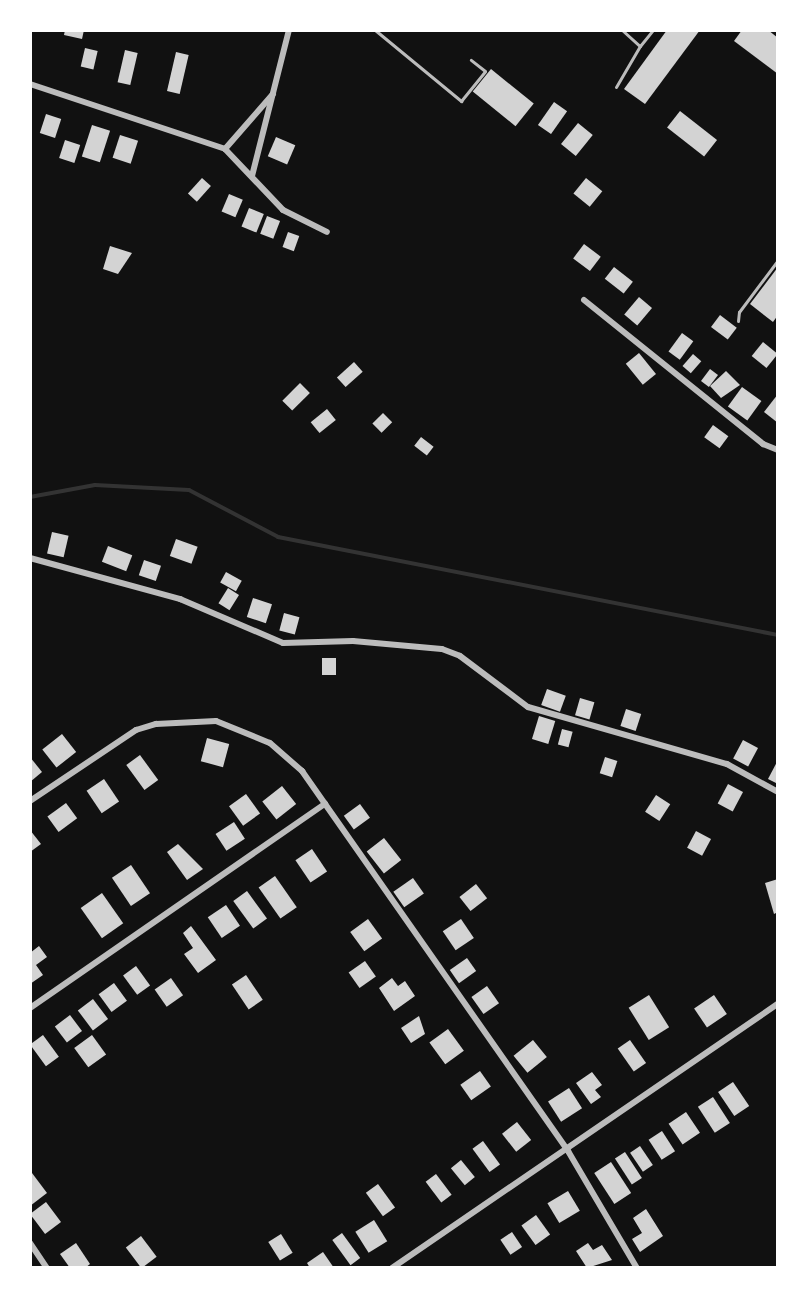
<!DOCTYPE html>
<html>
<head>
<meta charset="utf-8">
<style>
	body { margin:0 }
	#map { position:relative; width:808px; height:1298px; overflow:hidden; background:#111; font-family:Roboto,sans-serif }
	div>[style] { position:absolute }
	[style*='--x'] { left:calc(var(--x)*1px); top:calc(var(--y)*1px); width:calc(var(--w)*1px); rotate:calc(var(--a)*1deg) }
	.stream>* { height:4px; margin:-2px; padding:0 2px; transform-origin:2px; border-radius:2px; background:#333 }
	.building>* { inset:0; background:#d3d3d3; transform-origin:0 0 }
	.service>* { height:3px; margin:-1.5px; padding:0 1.5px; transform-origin:1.5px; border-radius:1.5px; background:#bcbcbc }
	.minor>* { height:6px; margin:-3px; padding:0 3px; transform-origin:3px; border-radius:3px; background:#bcbcbc }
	span { translate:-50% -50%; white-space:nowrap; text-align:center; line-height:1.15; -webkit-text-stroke:8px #fff; paint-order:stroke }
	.frame { position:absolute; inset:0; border:32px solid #fff; pointer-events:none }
</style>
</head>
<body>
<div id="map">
	<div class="stream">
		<i style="--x:30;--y:497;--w:66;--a:-10.5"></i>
		<i style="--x:95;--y:485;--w:94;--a:3"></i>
		<i style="--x:189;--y:490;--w:101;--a:27.8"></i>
		<i style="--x:278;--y:537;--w:510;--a:11.09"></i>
	</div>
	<div class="building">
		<i style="clip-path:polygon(65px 30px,84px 30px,82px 39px,64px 35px)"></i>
		<i style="clip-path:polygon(667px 30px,700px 30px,645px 104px,624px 89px)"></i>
		<i style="clip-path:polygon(742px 30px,768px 30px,778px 38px,778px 74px,734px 41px)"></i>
		<i style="left:85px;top:48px;width:13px;height:19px;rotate:13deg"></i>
		<i style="left:125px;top:50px;width:13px;height:33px;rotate:13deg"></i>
		<i style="left:176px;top:52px;width:13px;height:40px;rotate:13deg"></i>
		<i style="left:491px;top:69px;width:55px;height:29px;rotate:39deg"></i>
		<i style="left:554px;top:102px;width:16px;height:28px;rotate:35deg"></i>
		<i style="left:680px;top:111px;width:47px;height:21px;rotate:38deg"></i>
		<i style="left:46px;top:114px;width:16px;height:20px;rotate:18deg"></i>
		<i style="left:578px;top:123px;width:19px;height:27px;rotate:39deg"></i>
		<i style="left:92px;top:125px;width:19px;height:33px;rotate:18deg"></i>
		<i style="left:120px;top:135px;width:19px;height:24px;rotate:18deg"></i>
		<i style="left:276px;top:137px;width:21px;height:21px;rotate:23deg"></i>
		<i style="left:65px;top:140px;width:16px;height:19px;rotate:18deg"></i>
		<i style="left:202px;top:178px;width:12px;height:21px;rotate:42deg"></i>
		<i style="left:586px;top:178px;width:21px;height:20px;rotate:39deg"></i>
		<i style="left:229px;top:194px;width:15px;height:19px;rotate:23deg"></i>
		<i style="left:249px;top:208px;width:16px;height:20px;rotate:22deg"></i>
		<i style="left:267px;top:216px;width:14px;height:19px;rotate:21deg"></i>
		<i style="left:288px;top:232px;width:12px;height:16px;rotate:20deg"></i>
		<i style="left:584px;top:244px;width:21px;height:18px;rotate:37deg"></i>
		<i style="clip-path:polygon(110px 246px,132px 253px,118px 274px,103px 269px)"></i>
		<i style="left:614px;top:267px;width:24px;height:15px;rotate:38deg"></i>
		<i style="clip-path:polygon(778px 267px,778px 315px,773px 322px,750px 304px)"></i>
		<i style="left:639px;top:297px;width:17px;height:23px;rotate:40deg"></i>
		<i style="left:720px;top:315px;width:21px;height:15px;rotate:37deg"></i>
		<i style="left:682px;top:333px;width:14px;height:23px;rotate:36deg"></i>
		<i style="left:763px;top:342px;width:19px;height:18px;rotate:39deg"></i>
		<i style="left:639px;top:353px;width:27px;height:17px;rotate:51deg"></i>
		<i style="left:693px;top:354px;width:11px;height:16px;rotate:41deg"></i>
		<i style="left:354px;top:362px;width:13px;height:23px;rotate:48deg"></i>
		<i style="left:710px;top:369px;width:10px;height:15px;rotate:37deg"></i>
		<i style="clip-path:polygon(726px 371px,740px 385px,721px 398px,710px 386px)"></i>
		<i style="left:300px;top:383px;width:14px;height:25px;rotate:45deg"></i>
		<i style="left:742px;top:387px;width:24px;height:24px;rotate:36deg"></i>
		<i style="clip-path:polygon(778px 394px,778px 423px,764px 412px)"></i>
		<i style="left:327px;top:409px;width:14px;height:21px;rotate:51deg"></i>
		<i style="left:383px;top:413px;width:13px;height:15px;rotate:45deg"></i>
		<i style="left:713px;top:425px;width:19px;height:15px;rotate:36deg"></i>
		<i style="left:421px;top:437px;width:16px;height:11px;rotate:38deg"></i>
		<i style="left:52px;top:532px;width:17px;height:22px;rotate:13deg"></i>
		<i style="left:176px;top:539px;width:23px;height:18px;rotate:20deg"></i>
		<i style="left:108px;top:546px;width:26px;height:17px;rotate:21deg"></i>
		<i style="left:144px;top:560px;width:18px;height:16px;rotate:19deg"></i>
		<i style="left:226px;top:572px;width:18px;height:12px;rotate:29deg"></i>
		<i style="left:228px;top:588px;width:13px;height:18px;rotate:32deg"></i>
		<i style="left:253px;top:598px;width:20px;height:20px;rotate:18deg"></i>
		<i style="left:284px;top:613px;width:16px;height:18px;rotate:15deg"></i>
		<i style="left:322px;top:658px;width:14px;height:17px"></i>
		<i style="left:547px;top:689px;width:20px;height:17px;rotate:20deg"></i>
		<i style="left:580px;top:698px;width:15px;height:18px;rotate:16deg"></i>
		<i style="left:626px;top:709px;width:16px;height:18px;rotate:18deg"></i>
		<i style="left:539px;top:716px;width:17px;height:24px;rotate:17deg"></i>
		<i style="left:562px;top:729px;width:11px;height:16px;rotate:15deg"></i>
		<i style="left:62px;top:734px;width:23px;height:25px;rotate:52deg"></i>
		<i style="left:207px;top:738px;width:23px;height:24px;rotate:15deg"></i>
		<i style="left:743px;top:740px;width:17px;height:21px;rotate:28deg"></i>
		<i style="left:140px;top:755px;width:31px;height:17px;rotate:54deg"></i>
		<i style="clip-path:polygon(30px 757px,42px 772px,30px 782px)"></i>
		<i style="left:605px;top:757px;width:13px;height:17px;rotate:18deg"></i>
		<i style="clip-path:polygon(778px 760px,778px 784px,768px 779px)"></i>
		<i style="left:104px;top:779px;width:27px;height:21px;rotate:56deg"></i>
		<i style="left:728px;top:784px;width:17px;height:22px;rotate:28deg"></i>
		<i style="left:282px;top:786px;width:23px;height:25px;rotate:52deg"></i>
		<i style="left:246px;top:794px;width:24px;height:21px;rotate:54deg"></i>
		<i style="left:656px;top:795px;width:17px;height:20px;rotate:33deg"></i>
		<i style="left:66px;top:803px;width:19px;height:23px;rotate:54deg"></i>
		<i style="left:360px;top:804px;width:17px;height:20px;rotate:54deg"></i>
		<i style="left:234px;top:822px;width:20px;height:22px;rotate:57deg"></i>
		<i style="clip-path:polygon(30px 830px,41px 844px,30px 852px)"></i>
		<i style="left:696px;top:831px;width:17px;height:19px;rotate:28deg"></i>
		<i style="left:384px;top:838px;width:28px;height:22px;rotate:52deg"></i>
		<i style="clip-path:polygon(178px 844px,203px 869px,187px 880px,167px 852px)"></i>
		<i style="left:312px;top:849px;width:27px;height:20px;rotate:56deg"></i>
		<i style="left:131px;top:865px;width:34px;height:23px;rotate:56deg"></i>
		<i style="left:275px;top:876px;width:38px;height:20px;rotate:55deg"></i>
		<i style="left:413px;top:878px;width:19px;height:24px;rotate:55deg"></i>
		<i style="clip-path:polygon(778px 879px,778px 912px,774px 914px,765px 883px)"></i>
		<i style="left:476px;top:884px;width:18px;height:21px;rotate:52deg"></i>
		<i style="left:247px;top:891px;width:34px;height:17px;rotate:54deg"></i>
		<i style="left:102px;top:893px;width:37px;height:26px;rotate:55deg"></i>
		<i style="left:226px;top:905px;width:25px;height:22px;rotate:56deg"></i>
		<i style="left:368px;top:919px;width:24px;height:22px;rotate:54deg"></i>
		<i style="left:461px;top:919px;width:23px;height:22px;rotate:56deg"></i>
		<i style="clip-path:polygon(191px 926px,216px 960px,198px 973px,184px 954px,193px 948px,183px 933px)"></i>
		<i style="clip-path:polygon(39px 946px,47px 957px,36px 965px,43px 975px,30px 984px,30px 953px)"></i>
		<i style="left:467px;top:958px;width:16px;height:21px;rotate:55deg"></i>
		<i style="left:365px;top:961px;width:19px;height:20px;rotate:55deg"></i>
		<i style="left:136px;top:966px;width:24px;height:16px;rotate:54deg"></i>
		<i style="left:246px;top:975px;width:30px;height:17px;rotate:56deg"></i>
		<i style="left:171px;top:978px;width:21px;height:20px;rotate:55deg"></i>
		<i style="clip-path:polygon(392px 978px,398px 986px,405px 981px,415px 996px,394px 1011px,379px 988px)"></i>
		<i style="left:114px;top:983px;width:22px;height:19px;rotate:54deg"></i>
		<i style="left:487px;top:986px;width:21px;height:19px;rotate:55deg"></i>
		<i style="left:649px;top:995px;width:38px;height:24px;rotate:58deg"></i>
		<i style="left:714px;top:995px;width:23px;height:24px;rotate:56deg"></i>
		<i style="left:93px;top:999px;width:25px;height:19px;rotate:53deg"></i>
		<i style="left:70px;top:1015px;width:20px;height:19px;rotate:53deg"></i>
		<i style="clip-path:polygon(419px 1016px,425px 1034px,411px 1043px,401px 1028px)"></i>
		<i style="left:448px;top:1029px;width:27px;height:23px;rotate:54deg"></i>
		<i style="left:43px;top:1035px;width:27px;height:16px;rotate:54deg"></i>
		<i style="left:92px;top:1035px;width:24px;height:22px;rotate:54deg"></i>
		<i style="left:533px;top:1040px;width:22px;height:25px;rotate:51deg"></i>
		<i style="left:630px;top:1040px;width:28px;height:15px;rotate:55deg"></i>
		<i style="left:480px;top:1071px;width:19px;height:24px;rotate:55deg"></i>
		<i style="clip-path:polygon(592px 1072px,602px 1085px,595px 1090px,601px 1097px,591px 1104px,576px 1083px)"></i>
		<i style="left:733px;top:1082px;width:29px;height:18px;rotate:56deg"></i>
		<i style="left:569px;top:1088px;width:24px;height:25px;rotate:57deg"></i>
		<i style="left:713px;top:1097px;width:31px;height:18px;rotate:57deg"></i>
		<i style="left:686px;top:1112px;width:25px;height:21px;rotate:56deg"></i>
		<i style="left:517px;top:1122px;width:23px;height:19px;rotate:52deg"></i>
		<i style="left:662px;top:1131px;width:24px;height:16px;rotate:57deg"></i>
		<i style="left:483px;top:1141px;width:29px;height:13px;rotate:54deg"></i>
		<i style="left:640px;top:1146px;width:23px;height:12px;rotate:56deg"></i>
		<i style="left:625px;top:1152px;width:31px;height:12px;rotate:57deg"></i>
		<i style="left:461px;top:1160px;width:22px;height:13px;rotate:51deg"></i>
		<i style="left:611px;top:1162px;width:37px;height:20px;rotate:57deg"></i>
		<i style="clip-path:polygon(32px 1173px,47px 1193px,30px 1206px,30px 1174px)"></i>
		<i style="left:436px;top:1174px;width:26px;height:13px;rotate:53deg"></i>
		<i style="left:378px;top:1184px;width:29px;height:15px;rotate:54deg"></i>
		<i style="left:568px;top:1191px;width:23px;height:24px;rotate:59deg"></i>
		<i style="left:46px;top:1202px;width:25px;height:20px;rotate:53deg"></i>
		<i style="clip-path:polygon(646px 1209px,663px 1236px,640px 1252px,632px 1239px,642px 1233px,633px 1218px)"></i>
		<i style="left:536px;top:1215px;width:24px;height:18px;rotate:54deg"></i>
		<i style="left:374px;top:1220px;width:25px;height:22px;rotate:58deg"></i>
		<i style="left:512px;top:1232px;width:18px;height:14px;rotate:56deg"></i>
		<i style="left:342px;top:1233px;width:31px;height:12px;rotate:54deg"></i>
		<i style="left:281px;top:1234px;width:22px;height:15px;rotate:58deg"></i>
		<i style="left:141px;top:1236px;width:26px;height:19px;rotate:53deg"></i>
		<i style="clip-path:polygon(76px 1243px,90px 1264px,85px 1268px,70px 1268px,60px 1254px)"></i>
		<i style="clip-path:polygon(588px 1243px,593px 1250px,602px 1245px,612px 1260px,587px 1268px,576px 1251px)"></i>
		<i style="clip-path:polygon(323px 1252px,334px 1268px,310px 1268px,307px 1263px)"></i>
	</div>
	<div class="service">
		<i style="--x:375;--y:30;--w:112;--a:39.5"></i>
		<i style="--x:461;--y:101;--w:38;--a:-51"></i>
		<i style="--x:485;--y:71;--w:18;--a:-142"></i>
		<i style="--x:622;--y:30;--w:24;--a:42"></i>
		<i style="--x:640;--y:46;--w:21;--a:-51"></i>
		<i style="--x:616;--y:87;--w:48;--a:-59.7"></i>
		<i style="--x:738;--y:321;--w:9;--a:-84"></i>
		<i style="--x:739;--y:312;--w:65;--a:-53.1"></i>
	</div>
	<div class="minor">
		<i style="--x:30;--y:84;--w:206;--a:18.4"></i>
		<i style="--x:225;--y:149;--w:84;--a:46.4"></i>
		<i style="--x:283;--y:210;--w:49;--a:26.6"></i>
		<i style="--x:225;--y:149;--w:73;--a:-48.9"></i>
		<i style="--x:252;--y:176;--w:151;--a:-75.8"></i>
		<i style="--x:584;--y:300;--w:230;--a:38.8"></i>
		<i style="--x:763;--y:444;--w:16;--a:22"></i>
		<i style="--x:30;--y:558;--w:156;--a:15.3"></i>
		<i style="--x:180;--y:599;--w:112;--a:23.1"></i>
		<i style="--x:283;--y:643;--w:70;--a:-1.6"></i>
		<i style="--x:353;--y:641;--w:89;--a:5.1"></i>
		<i style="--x:442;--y:649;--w:19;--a:21"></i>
		<i style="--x:460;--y:656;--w:85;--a:36.9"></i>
		<i style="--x:528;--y:707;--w:207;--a:16"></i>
		<i style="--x:727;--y:764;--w:58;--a:28.8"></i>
		<i style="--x:30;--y:801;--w:128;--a:-33.8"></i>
		<i style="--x:136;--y:730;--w:21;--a:-17"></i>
		<i style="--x:156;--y:724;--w:60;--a:-2.9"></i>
		<i style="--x:216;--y:721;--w:58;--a:22.2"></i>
		<i style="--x:270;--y:743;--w:43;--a:41.2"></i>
		<i style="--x:302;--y:771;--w:464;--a:55"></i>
		<i style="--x:568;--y:1151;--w:136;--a:59.5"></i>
		<i style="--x:30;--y:1008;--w:359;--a:-34.7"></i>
		<i style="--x:30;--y:1243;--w:30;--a:56"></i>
		<i style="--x:392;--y:1268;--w:468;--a:-34.4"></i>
	</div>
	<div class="frame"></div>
</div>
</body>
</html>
